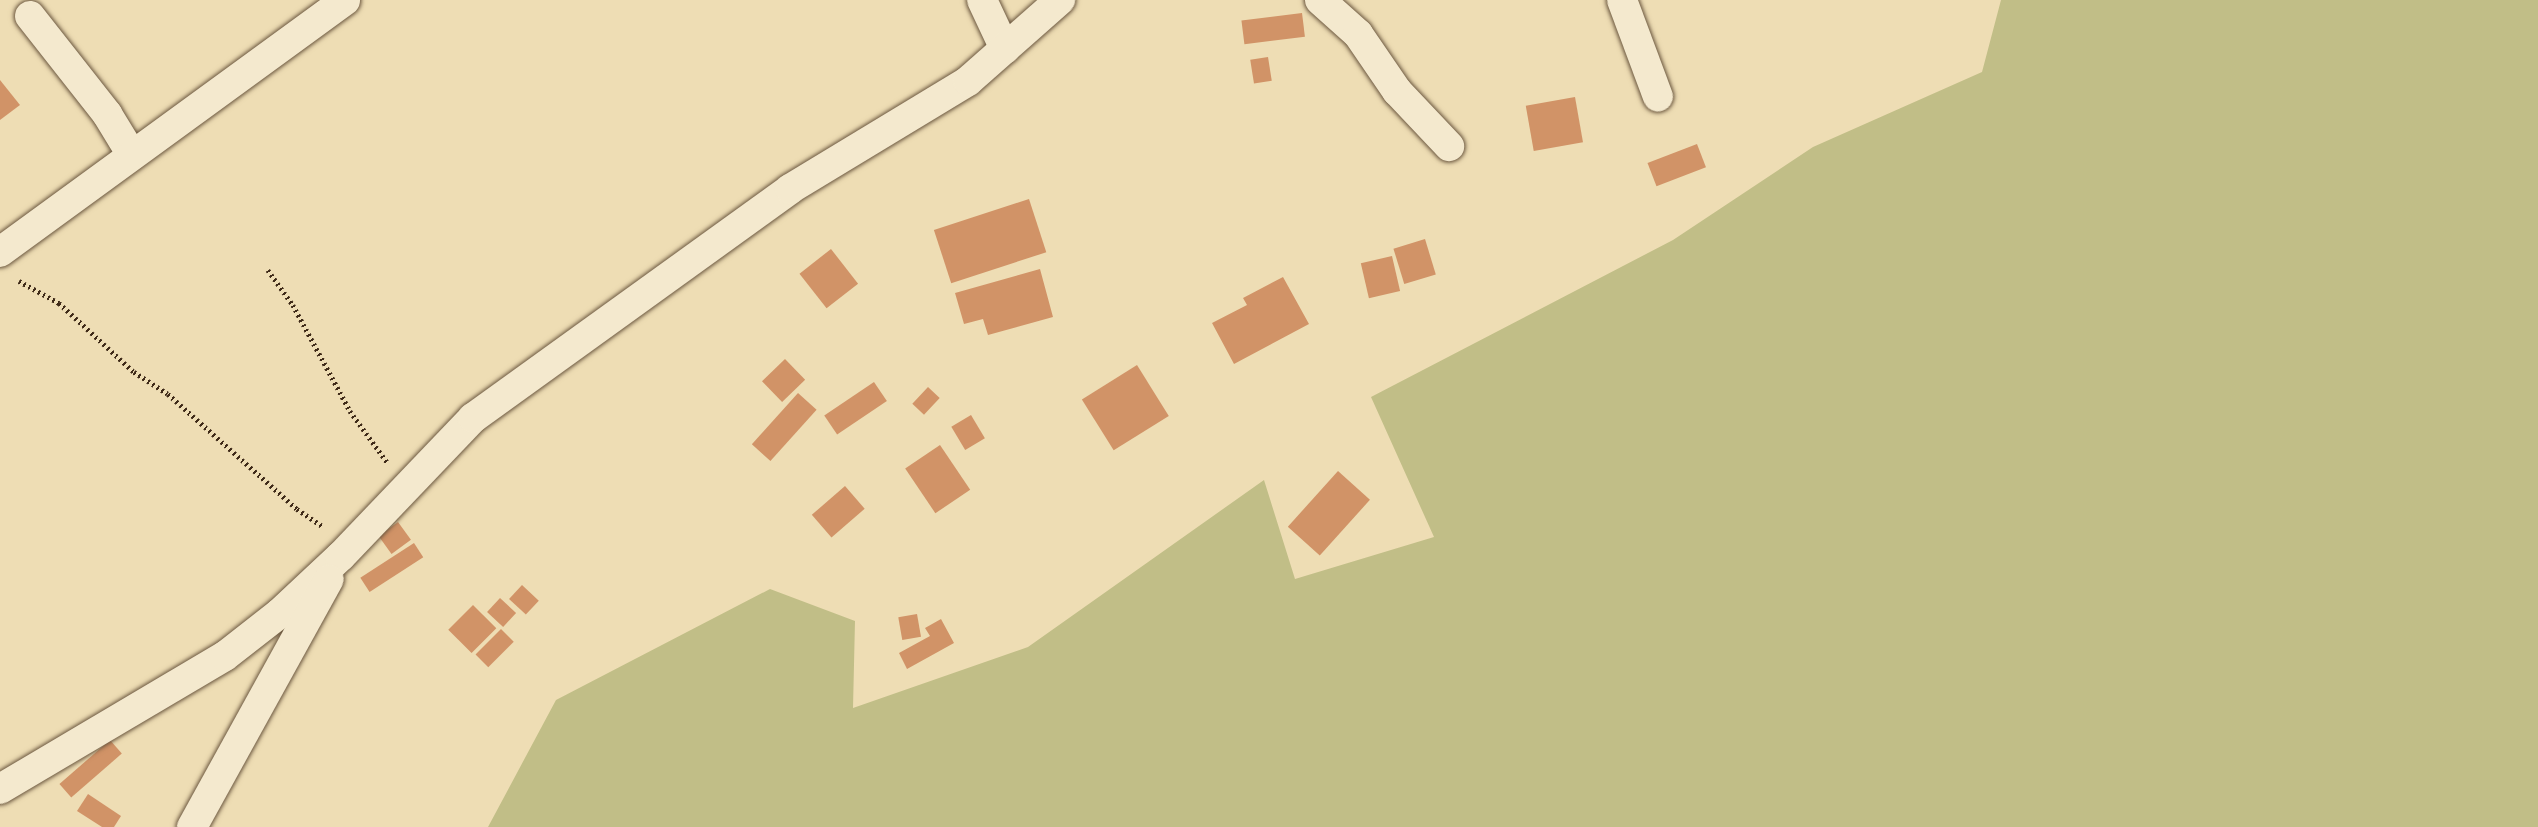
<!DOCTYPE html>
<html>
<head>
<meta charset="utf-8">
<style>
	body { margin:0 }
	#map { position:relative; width:2538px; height:827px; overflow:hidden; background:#eeddb4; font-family:"EB Garamond",serif }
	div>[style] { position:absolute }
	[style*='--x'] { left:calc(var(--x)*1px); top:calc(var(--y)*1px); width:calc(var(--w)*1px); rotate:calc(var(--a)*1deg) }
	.green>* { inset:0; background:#c1be87 }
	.building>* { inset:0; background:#d19367; transform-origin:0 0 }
	.path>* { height:4.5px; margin-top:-2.25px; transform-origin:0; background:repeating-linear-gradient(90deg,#3f2a18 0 2px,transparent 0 5.5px) }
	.roads { filter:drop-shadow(0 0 2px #6b573f) drop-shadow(0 0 2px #6b573f) }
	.street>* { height:30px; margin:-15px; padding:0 15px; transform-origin:15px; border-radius:15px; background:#f4e9ce }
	span { translate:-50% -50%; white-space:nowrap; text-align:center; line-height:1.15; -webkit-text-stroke:5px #f4e9ce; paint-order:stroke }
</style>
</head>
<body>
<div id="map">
	<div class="green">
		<i style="clip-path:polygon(2001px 0,2538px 0,2538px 827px,488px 827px,556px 700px,770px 589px,855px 621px,853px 708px,1028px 647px,1264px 480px,1295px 579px,1434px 537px,1371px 397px,1673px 240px,1813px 147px,1982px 72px)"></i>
	</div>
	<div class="building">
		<i style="left:1302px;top:13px;width:24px;height:61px;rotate:83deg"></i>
		<i style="left:1268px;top:57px;width:24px;height:18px;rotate:81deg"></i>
		<i style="clip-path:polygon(0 80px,20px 105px,0 120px)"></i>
		<i style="left:1575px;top:97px;width:46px;height:50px;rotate:80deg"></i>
		<i style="left:1697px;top:144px;width:25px;height:53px;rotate:69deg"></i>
		<i style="left:1029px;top:199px;width:56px;height:100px;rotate:72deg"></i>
		<i style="left:1425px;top:239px;width:37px;height:33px;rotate:73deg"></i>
		<i style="left:831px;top:249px;width:44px;height:40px;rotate:52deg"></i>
		<i style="left:1392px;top:256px;width:36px;height:32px;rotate:77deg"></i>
		<i style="clip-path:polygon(1040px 269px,1053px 317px,988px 335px,983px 319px,964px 324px,955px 293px)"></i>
		<i style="clip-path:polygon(1283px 277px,1309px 324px,1234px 364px,1212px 323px,1247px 305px,1243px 298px)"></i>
		<i style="left:785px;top:359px;width:29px;height:32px;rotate:46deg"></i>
		<i style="left:1137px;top:365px;width:60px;height:65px;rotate:58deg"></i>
		<i style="left:874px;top:382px;width:23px;height:60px;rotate:56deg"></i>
		<i style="left:928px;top:387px;width:16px;height:23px;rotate:43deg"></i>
		<i style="left:798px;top:393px;width:25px;height:69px;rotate:42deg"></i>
		<i style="left:971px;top:415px;width:27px;height:23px;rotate:59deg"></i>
		<i style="left:940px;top:445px;width:54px;height:42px;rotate:56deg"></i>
		<i style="left:1338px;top:471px;width:43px;height:75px;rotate:42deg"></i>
		<i style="left:845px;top:486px;width:30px;height:44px;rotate:49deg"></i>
		<i style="left:398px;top:522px;width:22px;height:24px;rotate:54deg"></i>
		<i style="left:414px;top:543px;width:17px;height:64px;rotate:57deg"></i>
		<i style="left:522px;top:585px;width:23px;height:19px;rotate:43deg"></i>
		<i style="left:500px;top:598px;width:22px;height:19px;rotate:43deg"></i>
		<i style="left:473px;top:605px;width:33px;height:35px;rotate:45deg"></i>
		<i style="left:917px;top:614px;width:23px;height:19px;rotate:80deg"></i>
		<i style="clip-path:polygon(941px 619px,954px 643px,907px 669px,899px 653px,930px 636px,925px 628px)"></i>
		<i style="left:501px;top:629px;width:18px;height:36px;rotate:45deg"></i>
		<i style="left:110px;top:740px;width:18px;height:67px;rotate:49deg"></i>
		<i style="clip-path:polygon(88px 794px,121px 816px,114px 827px,102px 827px,77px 811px)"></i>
	</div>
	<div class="path">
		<i style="--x:268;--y:270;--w:43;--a:54.5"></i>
		<i style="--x:293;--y:305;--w:120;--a:61.7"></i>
		<i style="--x:350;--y:411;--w:63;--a:54"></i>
		<i style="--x:19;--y:281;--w:46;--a:28.8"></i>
		<i style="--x:59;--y:303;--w:102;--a:42.6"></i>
		<i style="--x:134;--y:372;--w:40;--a:32.9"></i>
		<i style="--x:168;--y:394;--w:173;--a:41.7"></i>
		<i style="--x:297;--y:509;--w:32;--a:34"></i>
	</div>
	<div class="roads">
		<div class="street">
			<i style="--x:982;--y:0;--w:54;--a:64.9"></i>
			<i style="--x:1320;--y:0;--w:51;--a:41.8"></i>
			<i style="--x:1358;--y:34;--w:69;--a:55.6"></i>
			<i style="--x:1397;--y:91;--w:76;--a:46.6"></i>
			<i style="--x:1622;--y:0;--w:103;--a:69.6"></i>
			<i style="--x:30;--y:16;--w:125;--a:51.8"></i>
			<i style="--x:107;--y:114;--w:48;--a:58.6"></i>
			<i style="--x:0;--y:252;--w:427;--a:-36.1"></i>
			<i style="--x:0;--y:789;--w:261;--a:-30.6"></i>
			<i style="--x:225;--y:656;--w:70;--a:-38"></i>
			<i style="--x:280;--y:613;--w:83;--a:-43.1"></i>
			<i style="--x:341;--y:556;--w:191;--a:-46.3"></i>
			<i style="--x:473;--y:418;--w:391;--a:-35.8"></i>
			<i style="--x:790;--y:189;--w:208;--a:-31.2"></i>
			<i style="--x:968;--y:81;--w:123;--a:-41.4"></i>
			<i style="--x:192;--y:827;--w:283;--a:-61.1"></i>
		</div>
	</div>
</div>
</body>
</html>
